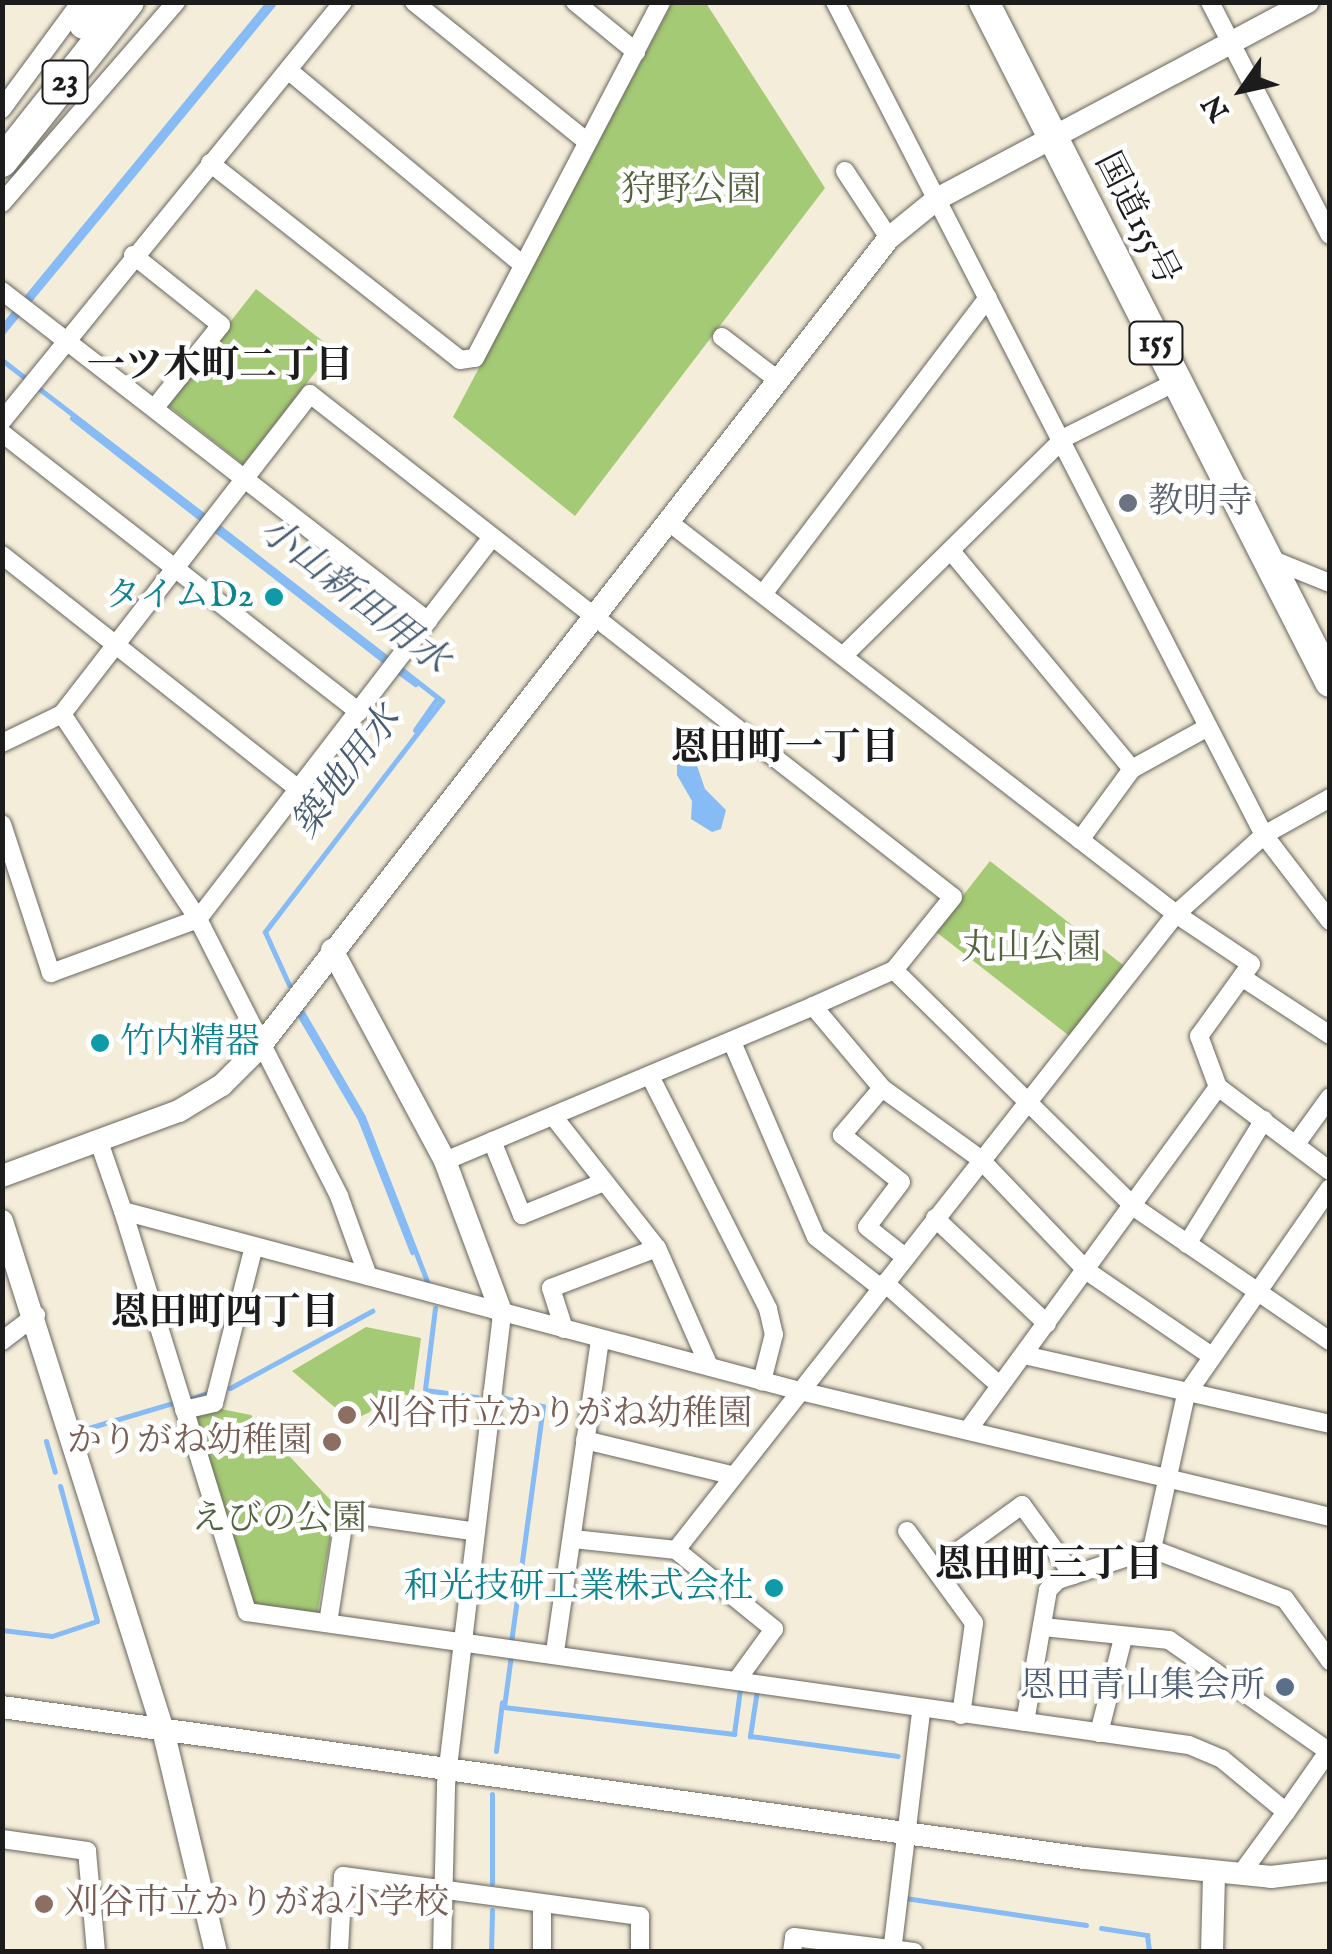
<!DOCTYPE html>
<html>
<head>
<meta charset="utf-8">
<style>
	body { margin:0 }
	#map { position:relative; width:1332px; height:1954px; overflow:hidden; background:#f4edd9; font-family:"IM FELL English","Noto Serif JP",serif }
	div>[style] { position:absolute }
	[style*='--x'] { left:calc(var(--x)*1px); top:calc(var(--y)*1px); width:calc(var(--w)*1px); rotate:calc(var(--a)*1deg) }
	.green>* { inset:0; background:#a4ca75; transform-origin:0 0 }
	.water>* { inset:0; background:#87bbf5 }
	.stream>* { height:5px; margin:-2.5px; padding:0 2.5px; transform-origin:2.5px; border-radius:2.5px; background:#87bbf5 }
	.roads { filter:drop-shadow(0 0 2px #68655e) drop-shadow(0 0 2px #68655e) }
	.minor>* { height:18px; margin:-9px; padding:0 9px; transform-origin:9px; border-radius:9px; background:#fff }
	.tertiary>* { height:22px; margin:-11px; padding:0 11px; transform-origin:11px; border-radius:11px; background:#fff }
	.trunk>* { height:30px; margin:-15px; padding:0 15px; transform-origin:15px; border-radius:15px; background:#fff }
	.dots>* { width:28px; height:28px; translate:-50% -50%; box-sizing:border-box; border:5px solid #fff; border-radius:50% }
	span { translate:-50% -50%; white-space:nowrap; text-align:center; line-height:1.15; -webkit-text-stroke:9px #fff; paint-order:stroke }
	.shield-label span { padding:2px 8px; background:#fff; border:2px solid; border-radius:8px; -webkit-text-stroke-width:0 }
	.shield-label { font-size:32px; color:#1c1c1c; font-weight:700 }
	.park-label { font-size:35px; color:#526240 }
	.street-label { font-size:35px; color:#1c1c1c }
	.worship-label { font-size:35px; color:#5b616d }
	.left { translate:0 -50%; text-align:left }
	.culture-label { font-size:35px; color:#0d838f }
	.right { translate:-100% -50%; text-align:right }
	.education-label { font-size:35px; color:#785e54 }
	.service-label { font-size:35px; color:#4e5e75 }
	.neighbourhood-label { font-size:38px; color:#1c1c1c; font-weight:700 }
	.water-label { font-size:38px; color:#475c73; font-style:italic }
	.frame { position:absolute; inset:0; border:5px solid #1c1c1c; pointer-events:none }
	.north { position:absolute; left:1192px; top:40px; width:100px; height:100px; -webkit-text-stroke:8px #fff; paint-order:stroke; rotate:236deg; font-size:28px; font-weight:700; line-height:40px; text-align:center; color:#1c1c1c }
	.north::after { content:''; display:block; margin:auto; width:35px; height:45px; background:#1c1c1c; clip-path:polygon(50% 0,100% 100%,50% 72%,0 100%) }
</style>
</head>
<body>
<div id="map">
	<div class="green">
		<i style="clip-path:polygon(672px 3px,706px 3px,825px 188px,575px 516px,453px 417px)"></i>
		<i style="left:256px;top:289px;width:98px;height:146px;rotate:38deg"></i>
		<i style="left:990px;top:861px;width:172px;height:89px;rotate:38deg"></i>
		<i style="clip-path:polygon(366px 1327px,421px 1338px,413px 1396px,382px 1391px,370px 1412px,351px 1421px,292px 1371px)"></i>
		<i style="clip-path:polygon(216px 1408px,251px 1415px,336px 1506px,317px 1615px,255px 1607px,249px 1600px,192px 1415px)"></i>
	</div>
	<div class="water">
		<i style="clip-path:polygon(694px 757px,705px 789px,726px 810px,721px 829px,712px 832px,691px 819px,692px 801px,677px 775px,677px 765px)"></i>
	</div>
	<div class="stream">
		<i style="--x:23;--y:301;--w:387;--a:-50.6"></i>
		<i style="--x:2;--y:327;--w:22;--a:-51"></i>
		<i style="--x:2;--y:333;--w:429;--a:-50.5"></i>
		<i style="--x:2;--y:360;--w:33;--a:38"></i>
		<i style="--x:37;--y:387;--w:213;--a:37.6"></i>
		<i style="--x:72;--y:418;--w:169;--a:38"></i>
		<i style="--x:215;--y:524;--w:288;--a:37.9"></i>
		<i style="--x:442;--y:701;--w:291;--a:127.5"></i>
		<i style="--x:265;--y:932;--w:58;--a:65.6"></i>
		<i style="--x:214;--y:529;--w:219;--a:37.8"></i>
		<i style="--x:396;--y:670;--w:24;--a:36"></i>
		<i style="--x:415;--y:730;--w:37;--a:-55"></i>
		<i style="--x:302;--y:1012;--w:121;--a:59.8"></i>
		<i style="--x:363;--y:1117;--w:181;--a:68.7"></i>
		<i style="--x:300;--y:1016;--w:119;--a:59.8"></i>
		<i style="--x:360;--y:1119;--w:143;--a:68.6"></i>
		<i style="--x:435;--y:1308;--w:83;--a:97"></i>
		<i style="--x:425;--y:1390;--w:52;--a:7.7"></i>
		<i style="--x:230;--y:1388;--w:162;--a:-28.5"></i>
		<i style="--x:504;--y:1398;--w:40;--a:12"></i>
		<i style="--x:543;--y:1406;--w:238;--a:97.7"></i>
		<i style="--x:187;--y:1400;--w:21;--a:-19"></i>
		<i style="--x:85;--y:1429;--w:92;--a:-16.5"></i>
		<i style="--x:46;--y:1441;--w:32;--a:74"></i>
		<i style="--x:2;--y:1630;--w:50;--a:6.8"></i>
		<i style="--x:52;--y:1636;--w:47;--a:-18.4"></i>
		<i style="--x:97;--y:1621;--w:140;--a:-105.3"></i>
		<i style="--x:511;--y:1655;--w:52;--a:97.7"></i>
		<i style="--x:504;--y:1707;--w:232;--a:6.7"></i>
		<i style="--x:734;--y:1734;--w:45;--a:-82.4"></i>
		<i style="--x:757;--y:1690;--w:47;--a:98.7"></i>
		<i style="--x:750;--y:1736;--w:149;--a:7.7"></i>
		<i style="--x:496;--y:1751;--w:49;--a:-83"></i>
		<i style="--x:492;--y:1883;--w:89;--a:-90"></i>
		<i style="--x:905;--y:1898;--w:183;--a:8.5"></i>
		<i style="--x:1101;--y:1928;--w:47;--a:8.7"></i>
		<i style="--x:1147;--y:1935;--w:17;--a:83"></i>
		<i style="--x:491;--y:1952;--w:42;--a:-88.6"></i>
	</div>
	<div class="roads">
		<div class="minor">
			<i style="--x:414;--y:2;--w:220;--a:38.9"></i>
			<i style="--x:575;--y:2;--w:79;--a:39.3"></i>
			<i style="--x:835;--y:2;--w:937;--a:62.75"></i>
			<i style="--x:1264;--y:835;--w:108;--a:52.5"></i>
			<i style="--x:1210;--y:2;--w:262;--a:62.8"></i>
			<i style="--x:288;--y:70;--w:304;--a:39.7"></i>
			<i style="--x:2;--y:109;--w:133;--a:-53.6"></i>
			<i style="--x:210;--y:163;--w:318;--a:38.2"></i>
			<i style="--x:460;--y:360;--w:15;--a:-8"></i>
			<i style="--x:475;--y:358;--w:402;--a:-62.4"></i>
			<i style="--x:845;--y:171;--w:80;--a:56.7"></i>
			<i style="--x:2;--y:203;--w:266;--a:-49.1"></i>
			<i style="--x:133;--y:255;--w:112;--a:38.5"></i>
			<i style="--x:221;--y:325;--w:102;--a:128.7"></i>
			<i style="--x:2;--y:291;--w:539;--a:37.76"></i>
			<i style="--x:722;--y:337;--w:67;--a:37.7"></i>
			<i style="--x:2;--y:421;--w:540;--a:-50.86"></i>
			<i style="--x:2;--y:433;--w:453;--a:38"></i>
			<i style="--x:670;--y:523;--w:639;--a:37.69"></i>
			<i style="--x:1176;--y:914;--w:90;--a:33.7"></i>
			<i style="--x:1251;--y:964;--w:89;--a:125.8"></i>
			<i style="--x:1199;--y:1036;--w:54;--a:69.6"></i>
			<i style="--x:1218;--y:1087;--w:140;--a:36.9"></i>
			<i style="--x:951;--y:551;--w:283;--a:50.3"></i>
			<i style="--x:2;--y:555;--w:377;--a:38.3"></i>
			<i style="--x:1268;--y:558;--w:67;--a:22"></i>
			<i style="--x:763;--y:594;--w:372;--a:-52.8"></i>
			<i style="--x:843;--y:656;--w:310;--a:-44.6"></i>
			<i style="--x:1064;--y:438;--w:125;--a:-26.6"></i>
			<i style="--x:62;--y:714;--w:405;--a:-52.2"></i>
			<i style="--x:310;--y:394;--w:816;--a:38.04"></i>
			<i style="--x:953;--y:897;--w:94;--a:128.9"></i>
			<i style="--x:894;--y:970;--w:89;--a:156"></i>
			<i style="--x:813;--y:1006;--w:107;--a:49.9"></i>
			<i style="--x:882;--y:1088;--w:120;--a:35.8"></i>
			<i style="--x:979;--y:1158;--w:156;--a:46.3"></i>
			<i style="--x:1087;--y:1271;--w:149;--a:34.3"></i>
			<i style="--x:2;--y:743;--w:67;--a:-25.8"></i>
			<i style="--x:62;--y:714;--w:246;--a:56.4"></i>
			<i style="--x:198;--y:919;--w:311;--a:63"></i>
			<i style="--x:339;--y:1196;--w:85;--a:70.1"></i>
			<i style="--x:2;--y:824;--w:157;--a:71.8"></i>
			<i style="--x:51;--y:973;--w:157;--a:-20.2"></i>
			<i style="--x:198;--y:919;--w:481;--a:-52.4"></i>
			<i style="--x:1080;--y:840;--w:88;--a:-53.8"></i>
			<i style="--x:1132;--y:769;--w:87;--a:-28.9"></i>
			<i style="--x:894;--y:970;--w:337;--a:44.6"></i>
			<i style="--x:1134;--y:1207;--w:237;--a:34.4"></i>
			<i style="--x:1243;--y:978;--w:104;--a:33.2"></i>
			<i style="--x:732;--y:1042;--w:212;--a:66.7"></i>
			<i style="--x:816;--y:1237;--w:83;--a:38.1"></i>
			<i style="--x:650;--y:1076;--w:261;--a:63.1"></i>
			<i style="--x:768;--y:1309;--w:26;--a:77"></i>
			<i style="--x:774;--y:1334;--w:49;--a:104.3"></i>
			<i style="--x:882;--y:1088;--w:62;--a:130.4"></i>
			<i style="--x:842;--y:1135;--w:75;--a:38.5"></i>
			<i style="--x:901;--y:1182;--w:56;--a:127.1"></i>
			<i style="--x:867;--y:1227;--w:48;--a:38.3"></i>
			<i style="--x:553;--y:1116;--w:168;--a:51.8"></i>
			<i style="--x:657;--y:1248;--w:129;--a:66.2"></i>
			<i style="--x:98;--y:1139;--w:76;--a:70.9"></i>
			<i style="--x:123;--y:1211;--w:701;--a:14.89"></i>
			<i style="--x:800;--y:1391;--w:545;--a:13.37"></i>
			<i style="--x:492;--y:1141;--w:80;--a:67.9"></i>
			<i style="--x:522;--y:1215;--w:88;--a:-21.9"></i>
			<i style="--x:1296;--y:1144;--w:58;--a:-54.1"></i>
			<i style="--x:445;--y:1161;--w:399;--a:-22.8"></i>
			<i style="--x:123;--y:1211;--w:420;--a:72.8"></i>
			<i style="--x:247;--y:1612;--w:951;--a:8.04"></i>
			<i style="--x:1189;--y:1745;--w:36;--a:23"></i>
			<i style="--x:1222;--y:1759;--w:83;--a:39.6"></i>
			<i style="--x:1286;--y:1812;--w:78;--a:126.1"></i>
			<i style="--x:935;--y:1218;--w:154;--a:43.4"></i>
			<i style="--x:1187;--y:1244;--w:146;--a:-58.2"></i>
			<i style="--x:885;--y:1283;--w:154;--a:41.8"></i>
			<i style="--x:564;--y:1329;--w:43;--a:-107.6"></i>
			<i style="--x:551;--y:1288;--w:113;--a:-20.7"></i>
			<i style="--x:2;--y:1341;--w:43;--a:-37.4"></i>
			<i style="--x:1024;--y:1355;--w:314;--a:12.7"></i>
			<i style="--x:184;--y:1410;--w:31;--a:-13"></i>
			<i style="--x:214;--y:1403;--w:158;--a:-75.7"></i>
			<i style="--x:968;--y:1430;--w:424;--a:-53.9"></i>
			<i style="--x:585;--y:1440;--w:150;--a:13.5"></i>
			<i style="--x:907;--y:1531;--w:114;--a:53.9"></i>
			<i style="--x:974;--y:1623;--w:93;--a:98"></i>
			<i style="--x:573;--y:1539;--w:104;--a:6.1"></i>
			<i style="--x:676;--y:1550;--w:126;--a:38.9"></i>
			<i style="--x:774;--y:1629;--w:63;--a:126"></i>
			<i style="--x:1152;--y:1549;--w:158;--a:-77.6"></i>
			<i style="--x:1186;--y:1395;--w:252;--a:-55.2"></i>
			<i style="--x:676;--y:1550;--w:809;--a:-51.83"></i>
			<i style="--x:1176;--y:914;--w:118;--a:-41.9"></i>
			<i style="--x:1264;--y:835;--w:76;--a:-29.3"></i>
			<i style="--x:936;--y:1567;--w:106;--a:-35.8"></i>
			<i style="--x:1022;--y:1505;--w:87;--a:53.9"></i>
			<i style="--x:328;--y:1623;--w:111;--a:-81.2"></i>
			<i style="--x:345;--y:1513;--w:128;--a:8.1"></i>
			<i style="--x:1043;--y:1627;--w:127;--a:5.9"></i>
			<i style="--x:1169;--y:1640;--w:194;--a:34.9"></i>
			<i style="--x:555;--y:1652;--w:316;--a:-81.8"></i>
			<i style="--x:1025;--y:1722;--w:134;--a:-80.1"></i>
			<i style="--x:1048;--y:1590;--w:14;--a:-45"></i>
			<i style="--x:1058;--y:1580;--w:99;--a:-18.3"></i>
			<i style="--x:1152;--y:1549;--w:142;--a:20.6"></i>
			<i style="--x:1285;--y:1599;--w:77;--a:54"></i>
			<i style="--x:1099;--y:1733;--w:98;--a:-75.8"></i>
			<i style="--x:1286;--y:1812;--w:77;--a:-55.1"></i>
			<i style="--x:2;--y:1839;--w:86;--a:8"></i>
			<i style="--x:87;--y:1851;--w:101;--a:84.9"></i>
			<i style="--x:339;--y:1952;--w:76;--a:-87"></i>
			<i style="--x:343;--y:1876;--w:300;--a:7.7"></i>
			<i style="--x:640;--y:1916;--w:36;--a:90"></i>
			<i style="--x:442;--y:1952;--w:168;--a:-88.6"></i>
			<i style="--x:446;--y:1784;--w:473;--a:-83.2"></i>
			<i style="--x:542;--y:1952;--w:48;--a:-90"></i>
			<i style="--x:792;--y:1952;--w:15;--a:-82"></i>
			<i style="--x:794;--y:1937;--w:121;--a:7.1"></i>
			<i style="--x:892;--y:1952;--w:243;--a:-83.1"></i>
		</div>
		<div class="tertiary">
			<i style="--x:332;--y:950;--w:239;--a:61.8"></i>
			<i style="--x:445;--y:1161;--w:163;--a:69.6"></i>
			<i style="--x:2;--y:1176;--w:189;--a:-20.2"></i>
			<i style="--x:179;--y:1111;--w:50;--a:-31.2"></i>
			<i style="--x:222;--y:1085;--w:51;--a:-45"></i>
			<i style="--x:258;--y:1049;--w:1028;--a:-52.12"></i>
			<i style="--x:889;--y:238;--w:62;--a:-39.1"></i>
			<i style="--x:937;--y:199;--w:420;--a:-28"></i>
			<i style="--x:2;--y:1221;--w:534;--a:72.45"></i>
			<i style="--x:163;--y:1730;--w:228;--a:76.6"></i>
			<i style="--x:2;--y:1707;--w:1093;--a:7.94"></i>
			<i style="--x:1085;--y:1858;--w:187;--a:5.8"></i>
			<i style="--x:1271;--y:1877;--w:59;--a:-6.8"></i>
			<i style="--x:1212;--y:1952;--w:78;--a:-88.5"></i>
		</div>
		<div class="trunk">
			<i style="--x:984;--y:2;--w:763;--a:63.03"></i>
			<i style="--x:84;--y:24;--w:26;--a:-58"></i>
			<i style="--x:2;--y:162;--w:204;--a:-51.6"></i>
		</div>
	</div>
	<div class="dots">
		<i style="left:1128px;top:503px;background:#6b7280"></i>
		<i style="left:274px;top:597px;background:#0f9aa8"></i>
		<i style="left:100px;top:1043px;background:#0f9aa8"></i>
		<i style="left:347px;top:1415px;background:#8d6e63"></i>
		<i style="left:332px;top:1442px;background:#8d6e63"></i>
		<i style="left:774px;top:1588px;background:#0f9aa8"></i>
		<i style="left:1285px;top:1687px;background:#5c6f8a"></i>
		<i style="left:44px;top:1904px;background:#8d6e63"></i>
	</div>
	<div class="shield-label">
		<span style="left:65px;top:82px">23</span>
		<span style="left:1156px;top:343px">155</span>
	</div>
	<div class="park-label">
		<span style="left:691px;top:191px">狩野公園</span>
		<span style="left:1031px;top:949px">丸山公園</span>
		<span style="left:279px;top:1520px">えびの公園</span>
	</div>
	<div class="street-label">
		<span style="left:1136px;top:219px;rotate:63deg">国道155号</span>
	</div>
	<div class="worship-label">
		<span class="left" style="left:1148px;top:503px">教明寺</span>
	</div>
	<div class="culture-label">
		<span class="right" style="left:254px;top:597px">タイムD2</span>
		<span class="left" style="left:120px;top:1043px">竹内精器</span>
		<span class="right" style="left:754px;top:1588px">和光技研工業株式会社</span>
	</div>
	<div class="education-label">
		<span class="left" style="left:367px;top:1415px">刈谷市立かりがね幼稚園</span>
		<span class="right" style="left:312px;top:1442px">かりがね幼稚園</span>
		<span class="left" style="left:64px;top:1904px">刈谷市立かりがね小学校</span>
	</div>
	<div class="service-label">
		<span class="right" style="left:1265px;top:1687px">恩田青山集会所</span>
	</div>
	<div class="neighbourhood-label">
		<span style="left:220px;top:368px">一ツ木町二丁目</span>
		<span style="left:785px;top:750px">恩田町一丁目</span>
		<span style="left:225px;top:1315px">恩田町四丁目</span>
		<span style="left:1049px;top:1567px">恩田町三丁目</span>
	</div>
	<div class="water-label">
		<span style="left:353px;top:597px;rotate:38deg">小山新田用水</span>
		<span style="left:348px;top:773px;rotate:-53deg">築地用水</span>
	</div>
	<div class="frame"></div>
	<div class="north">N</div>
</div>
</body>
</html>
